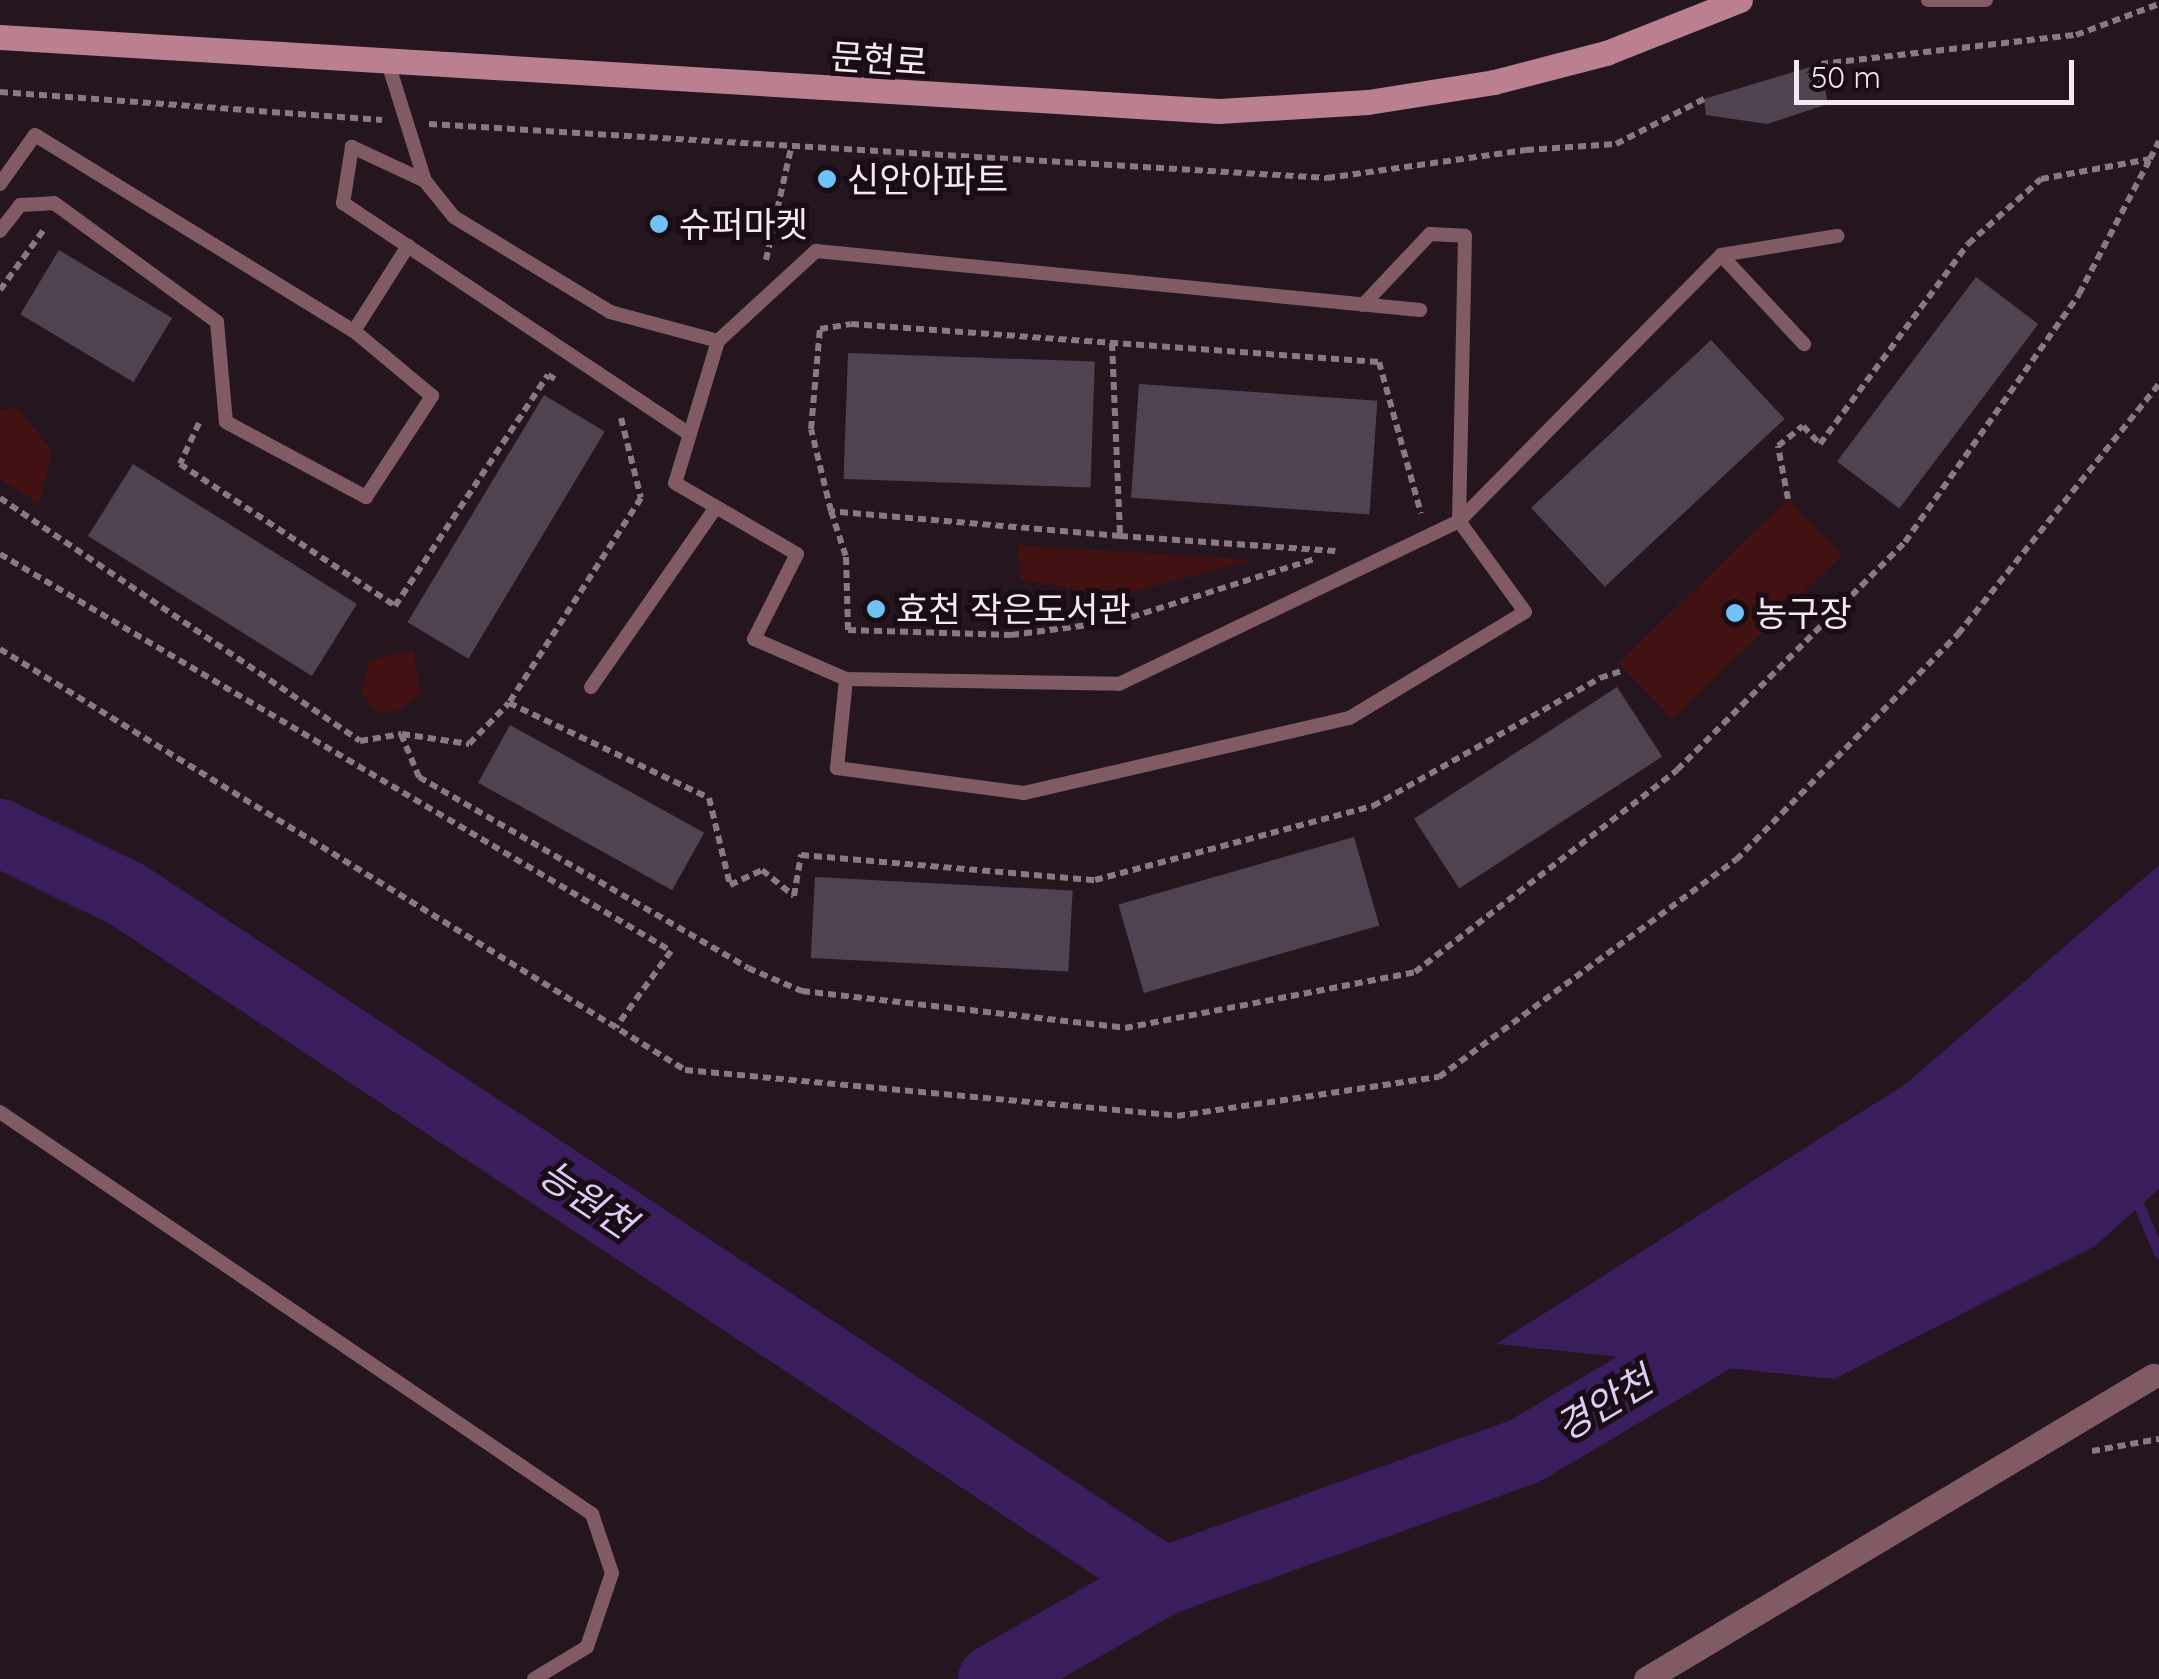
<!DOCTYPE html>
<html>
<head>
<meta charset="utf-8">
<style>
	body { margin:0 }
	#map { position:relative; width:2159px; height:1679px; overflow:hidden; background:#24151f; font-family:Quicksand,"Noto Sans KR",sans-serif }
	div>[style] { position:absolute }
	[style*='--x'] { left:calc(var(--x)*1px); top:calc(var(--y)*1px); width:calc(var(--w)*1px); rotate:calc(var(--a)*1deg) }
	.green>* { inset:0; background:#421212; transform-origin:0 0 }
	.water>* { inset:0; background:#391d5d }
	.stream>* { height:11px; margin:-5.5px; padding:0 5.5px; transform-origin:5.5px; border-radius:5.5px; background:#391d5d }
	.river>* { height:68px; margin:-34px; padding:0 34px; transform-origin:34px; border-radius:34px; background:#391d5d }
	.building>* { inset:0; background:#4f4352; transform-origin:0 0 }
	.path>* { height:6px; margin-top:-3px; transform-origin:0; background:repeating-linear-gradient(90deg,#877a82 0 8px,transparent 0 13px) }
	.lane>* { height:14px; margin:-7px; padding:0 7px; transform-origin:7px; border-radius:7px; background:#805b64 }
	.street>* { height:25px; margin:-12.5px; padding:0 12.5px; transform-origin:12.5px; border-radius:12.5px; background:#805b64 }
	.secondary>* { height:25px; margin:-12.5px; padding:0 12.5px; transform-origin:12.5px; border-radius:12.5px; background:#ba808f }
	.dots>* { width:28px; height:28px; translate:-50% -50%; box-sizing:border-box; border:5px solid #1a0c15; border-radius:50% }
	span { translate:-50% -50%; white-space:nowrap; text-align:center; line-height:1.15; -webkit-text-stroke:10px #1a0c15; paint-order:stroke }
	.street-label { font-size:35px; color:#f4e9ef }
	.poi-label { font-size:35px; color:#f4e9ef }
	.left { translate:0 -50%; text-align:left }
	.water-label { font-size:38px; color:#dacdf5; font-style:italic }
	.scale { position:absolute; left:1794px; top:60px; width:280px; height:45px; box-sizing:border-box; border:5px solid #f4e9ef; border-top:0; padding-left:12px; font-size:30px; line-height:35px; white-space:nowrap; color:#f4e9ef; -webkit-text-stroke:8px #1a0c15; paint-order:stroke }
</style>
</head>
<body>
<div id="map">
	<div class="green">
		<i style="clip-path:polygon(17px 407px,52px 450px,39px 504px,0 479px,0 410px)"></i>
		<i style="left:1788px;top:499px;width:78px;height:236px;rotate:46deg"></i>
		<i style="clip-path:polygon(1017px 545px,1255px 560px,1117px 596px,1021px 580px)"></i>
		<i style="clip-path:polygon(413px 649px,421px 696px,393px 713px,376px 712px,361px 691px,369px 661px)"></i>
	</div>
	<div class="water">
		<i style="clip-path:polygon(2159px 865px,2159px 1189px,2095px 1246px,1834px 1379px,1496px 1344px,1907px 1083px)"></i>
	</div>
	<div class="stream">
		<i style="--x:2139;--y:1206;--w:51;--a:66.9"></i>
	</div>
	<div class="river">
		<i style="--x:0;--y:833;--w:142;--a:25.8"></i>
		<i style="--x:128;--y:895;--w:1243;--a:33.51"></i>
		<i style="--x:992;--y:1679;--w:198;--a:-29.7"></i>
		<i style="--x:1164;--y:1581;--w:384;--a:-19.8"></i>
		<i style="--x:1525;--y:1451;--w:263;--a:-30.7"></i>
	</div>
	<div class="building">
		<i style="clip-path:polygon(1820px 64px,1828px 104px,1767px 124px,1706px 115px,1704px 99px)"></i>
		<i style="left:59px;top:250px;width:132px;height:75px;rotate:31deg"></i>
		<i style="left:1976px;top:277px;width:78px;height:231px;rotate:37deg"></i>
		<i style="left:1711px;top:340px;width:108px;height:246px;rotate:47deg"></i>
		<i style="left:848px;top:353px;width:247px;height:126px;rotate:2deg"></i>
		<i style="left:1139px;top:384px;width:239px;height:114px;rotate:4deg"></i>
		<i style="left:544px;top:395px;width:71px;height:265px;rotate:31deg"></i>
		<i style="left:133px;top:464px;width:264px;height:85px;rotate:32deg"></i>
		<i style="left:1617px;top:687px;width:83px;height:242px;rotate:57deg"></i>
		<i style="left:510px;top:725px;width:222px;height:66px;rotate:29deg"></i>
		<i style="left:1354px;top:837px;width:92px;height:245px;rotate:74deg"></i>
		<i style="left:815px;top:877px;width:258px;height:81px;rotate:3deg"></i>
	</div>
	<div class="path">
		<i style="--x:1820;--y:64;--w:258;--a:-6.5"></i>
		<i style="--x:2076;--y:35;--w:89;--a:-20.5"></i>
		<i style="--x:0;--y:92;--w:383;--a:4.2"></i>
		<i style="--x:429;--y:124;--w:900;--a:3.44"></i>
		<i style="--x:1327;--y:178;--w:201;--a:-8"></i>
		<i style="--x:1526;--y:150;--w:90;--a:-3.8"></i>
		<i style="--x:1616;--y:144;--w:99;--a:-27.1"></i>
		<i style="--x:766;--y:260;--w:115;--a:-77.4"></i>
		<i style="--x:0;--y:290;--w:77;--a:-54"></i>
		<i style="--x:1112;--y:343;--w:193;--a:87.6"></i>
		<i style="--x:1120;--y:536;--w:216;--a:4"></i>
		<i style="--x:621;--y:418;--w:82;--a:76"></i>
		<i style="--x:641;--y:498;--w:244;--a:122.8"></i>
		<i style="--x:509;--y:703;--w:221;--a:25.4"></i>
		<i style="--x:709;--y:798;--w:89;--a:76.4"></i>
		<i style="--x:730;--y:885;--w:35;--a:-25"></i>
		<i style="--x:762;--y:870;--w:41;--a:39.1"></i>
		<i style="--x:794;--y:896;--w:42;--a:-80.3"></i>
		<i style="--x:801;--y:855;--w:295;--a:4.9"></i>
		<i style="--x:1095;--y:880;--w:288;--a:-14.9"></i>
		<i style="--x:1373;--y:806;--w:261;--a:-29.4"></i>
		<i style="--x:1600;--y:678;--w:26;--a:-18"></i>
		<i style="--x:199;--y:423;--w:45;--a:114.9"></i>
		<i style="--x:180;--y:464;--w:258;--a:33.4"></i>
		<i style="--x:395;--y:606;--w:277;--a:-56.5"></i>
		<i style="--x:548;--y:375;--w:8;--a:30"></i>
		<i style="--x:0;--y:498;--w:434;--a:34"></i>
		<i style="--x:360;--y:741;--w:42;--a:-9.7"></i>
		<i style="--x:401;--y:734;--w:47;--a:67.3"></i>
		<i style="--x:419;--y:777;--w:380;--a:30.1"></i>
		<i style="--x:748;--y:968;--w:59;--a:23.1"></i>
		<i style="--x:802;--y:991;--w:325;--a:6.5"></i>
		<i style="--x:1125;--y:1028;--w:295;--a:-10.9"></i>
		<i style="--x:1415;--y:972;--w:331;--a:-37.6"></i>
		<i style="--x:1677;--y:770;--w:322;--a:-45"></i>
		<i style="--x:1905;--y:542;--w:303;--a:-54.9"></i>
		<i style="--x:2079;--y:294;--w:153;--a:-62.3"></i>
		<i style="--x:1788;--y:499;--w:54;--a:-100.7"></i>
		<i style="--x:1778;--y:446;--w:32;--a:-39"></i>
		<i style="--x:1803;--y:426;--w:25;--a:47"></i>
		<i style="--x:1820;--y:444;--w:249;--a:-53.5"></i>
		<i style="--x:1968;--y:244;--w:98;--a:-41.7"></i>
		<i style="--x:2041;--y:179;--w:111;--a:-10.4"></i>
		<i style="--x:2150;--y:159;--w:20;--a:-63"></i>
		<i style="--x:831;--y:511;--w:48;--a:71.9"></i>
		<i style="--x:846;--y:557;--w:73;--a:88.4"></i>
		<i style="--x:848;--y:630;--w:163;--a:1.8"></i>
		<i style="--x:1011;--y:635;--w:109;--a:-7.4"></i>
		<i style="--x:1119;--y:621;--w:205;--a:-17.6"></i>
		<i style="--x:1120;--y:536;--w:290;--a:-175.1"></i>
		<i style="--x:831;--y:511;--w:84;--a:-103.7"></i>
		<i style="--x:811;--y:429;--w:100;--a:-84.9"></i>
		<i style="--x:820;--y:329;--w:31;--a:-9"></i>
		<i style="--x:851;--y:324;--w:529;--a:4.12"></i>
		<i style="--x:1379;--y:362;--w:157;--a:74.5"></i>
		<i style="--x:0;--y:554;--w:780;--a:30.61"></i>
		<i style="--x:671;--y:951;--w:94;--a:125.9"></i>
		<i style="--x:0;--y:649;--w:804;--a:31.57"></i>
		<i style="--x:685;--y:1070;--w:494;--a:5.3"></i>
		<i style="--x:1177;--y:1116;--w:265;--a:-8.5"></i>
		<i style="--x:1439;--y:1077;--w:368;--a:-36.2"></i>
		<i style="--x:1736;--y:860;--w:317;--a:-45.5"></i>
		<i style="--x:1958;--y:634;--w:321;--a:-51.2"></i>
		<i style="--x:402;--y:734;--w:68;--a:8.5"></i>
		<i style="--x:469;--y:744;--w:57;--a:-45.7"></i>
		<i style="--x:2092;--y:1451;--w:68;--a:-10.2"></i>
	</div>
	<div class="lane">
		<i style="--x:1928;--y:0;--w:58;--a:0"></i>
		<i style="--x:388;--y:63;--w:124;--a:72.6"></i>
		<i style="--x:425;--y:181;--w:46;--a:51.1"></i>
		<i style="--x:454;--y:217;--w:183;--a:31.3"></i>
		<i style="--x:610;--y:312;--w:112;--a:15"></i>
		<i style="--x:718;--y:341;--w:133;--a:-42.6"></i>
		<i style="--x:816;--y:251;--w:607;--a:5.58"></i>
		<i style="--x:425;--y:181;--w:81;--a:-155"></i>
		<i style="--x:352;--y:147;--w:57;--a:99.1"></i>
		<i style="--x:343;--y:203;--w:412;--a:33.7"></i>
		<i style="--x:0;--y:184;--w:60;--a:-54.5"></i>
		<i style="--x:35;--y:135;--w:374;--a:31.6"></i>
		<i style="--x:354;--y:331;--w:101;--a:-57.6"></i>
		<i style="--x:0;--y:231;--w:33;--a:-52"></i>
		<i style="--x:20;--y:205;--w:34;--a:-3"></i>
		<i style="--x:54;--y:203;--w:202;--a:36.1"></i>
		<i style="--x:217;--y:322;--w:100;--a:84.9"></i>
		<i style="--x:226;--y:422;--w:159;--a:28.2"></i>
		<i style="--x:366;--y:497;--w:121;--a:-56.8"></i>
		<i style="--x:432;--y:396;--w:102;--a:-140.2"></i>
		<i style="--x:1721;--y:255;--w:118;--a:-9.3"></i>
		<i style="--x:1363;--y:305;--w:98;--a:-46.7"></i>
		<i style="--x:1430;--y:234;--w:35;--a:3"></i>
		<i style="--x:1465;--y:236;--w:285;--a:91.2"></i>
		<i style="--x:1459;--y:521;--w:373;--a:-45.4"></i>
		<i style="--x:1721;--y:255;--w:122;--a:47"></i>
		<i style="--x:718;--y:341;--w:148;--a:106.8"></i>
		<i style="--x:675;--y:483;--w:141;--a:30.2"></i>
		<i style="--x:797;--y:554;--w:95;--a:116.8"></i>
		<i style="--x:754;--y:639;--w:100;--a:23.5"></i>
		<i style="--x:846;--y:679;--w:273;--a:1"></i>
		<i style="--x:1119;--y:684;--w:377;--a:-25.6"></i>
		<i style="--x:1459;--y:521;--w:112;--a:54"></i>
		<i style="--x:1525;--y:612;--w:205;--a:148.9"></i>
		<i style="--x:1349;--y:718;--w:334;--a:167"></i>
		<i style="--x:1024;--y:793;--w:189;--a:-172.4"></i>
		<i style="--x:837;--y:768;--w:89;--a:-84.2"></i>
		<i style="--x:591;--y:687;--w:219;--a:-55.2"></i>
		<i style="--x:0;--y:1112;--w:716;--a:34.18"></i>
		<i style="--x:592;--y:1514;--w:62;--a:71.3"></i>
		<i style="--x:612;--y:1573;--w:78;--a:108.7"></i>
		<i style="--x:587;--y:1647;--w:62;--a:148.9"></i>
	</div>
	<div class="street">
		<i style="--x:1646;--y:1679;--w:591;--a:-30.86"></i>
	</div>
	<div class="secondary">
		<i style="--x:0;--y:37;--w:1221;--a:3.47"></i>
		<i style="--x:1219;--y:111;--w:149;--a:-3.5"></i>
		<i style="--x:1368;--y:102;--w:128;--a:-9"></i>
		<i style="--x:1494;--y:82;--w:116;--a:-14.5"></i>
		<i style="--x:1606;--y:53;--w:144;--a:-21.6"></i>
	</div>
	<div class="dots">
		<i style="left:827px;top:179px;background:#70c1f4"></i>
		<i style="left:659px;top:224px;background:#70c1f4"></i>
		<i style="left:876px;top:609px;background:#70c1f4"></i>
		<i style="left:1735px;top:613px;background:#70c1f4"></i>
	</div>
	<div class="street-label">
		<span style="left:879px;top:59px;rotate:4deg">문현로</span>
	</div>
	<div class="poi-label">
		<span class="left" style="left:847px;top:179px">신안아파트</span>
		<span class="left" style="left:679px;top:224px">슈퍼마켓</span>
		<span class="left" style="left:896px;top:609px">효천 작은도서관</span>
		<span class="left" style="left:1755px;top:613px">농구장</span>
	</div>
	<div class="water-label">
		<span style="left:587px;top:1199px;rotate:34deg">능원천</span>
		<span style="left:1604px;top:1404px;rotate:-31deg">경안천</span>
	</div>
	<div class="scale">50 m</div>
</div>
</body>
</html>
